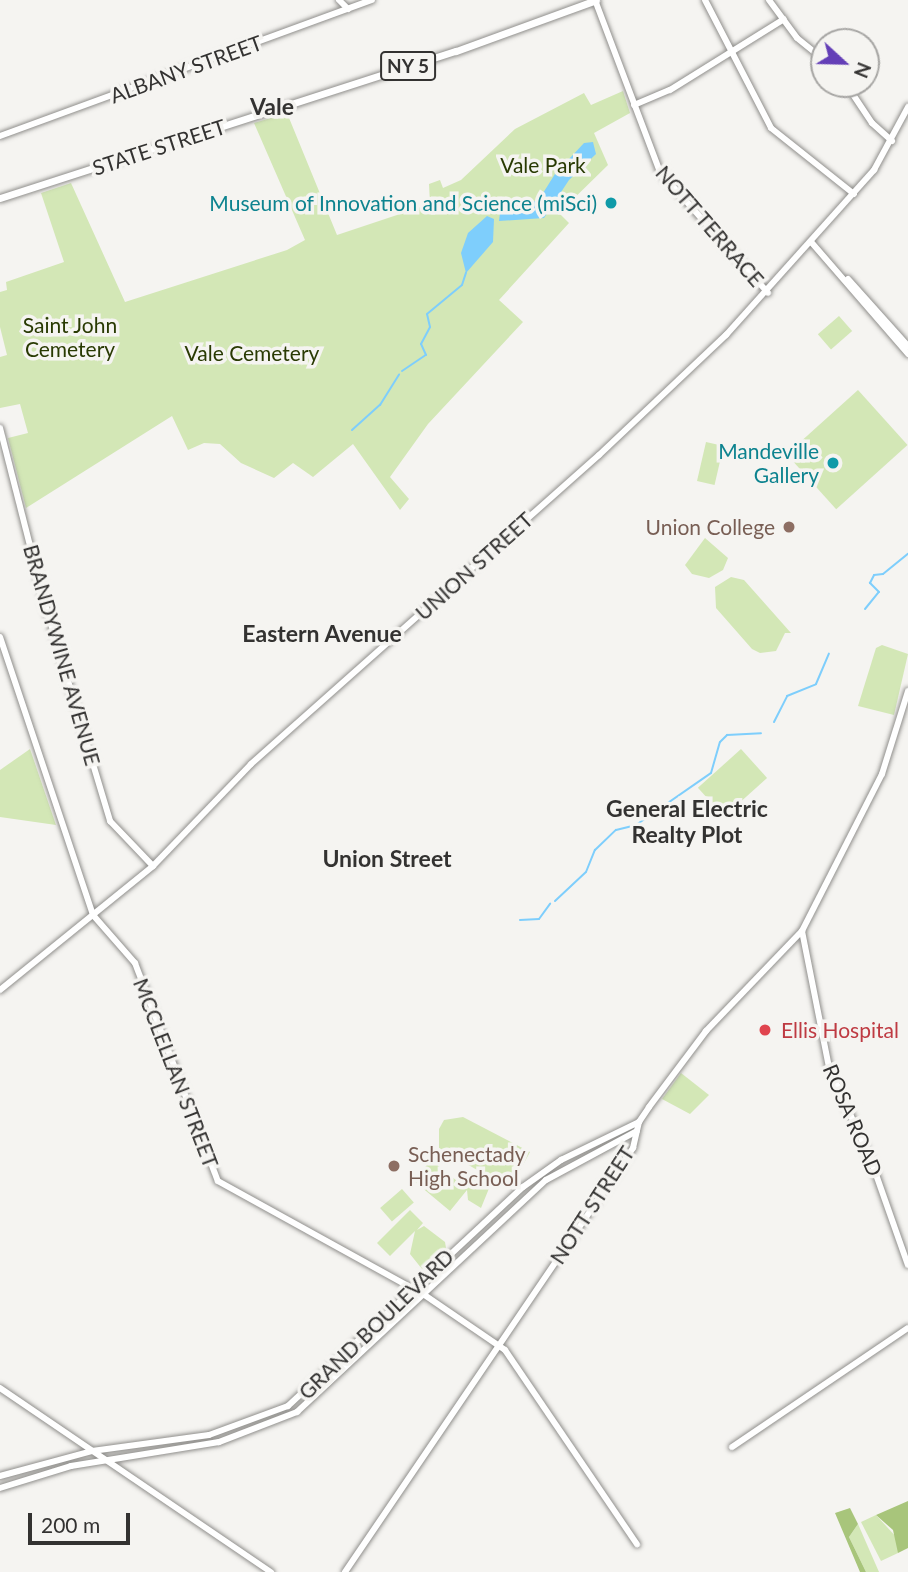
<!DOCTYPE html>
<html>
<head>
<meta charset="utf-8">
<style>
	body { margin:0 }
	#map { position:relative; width:908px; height:1572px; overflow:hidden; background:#f5f4f1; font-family:Lato,sans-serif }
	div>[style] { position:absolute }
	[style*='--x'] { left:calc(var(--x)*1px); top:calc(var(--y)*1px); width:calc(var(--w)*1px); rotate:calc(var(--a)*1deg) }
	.green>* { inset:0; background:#d3e7b6; transform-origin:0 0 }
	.forest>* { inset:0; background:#a8c57b }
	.water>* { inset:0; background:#7ecefc }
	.stream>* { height:2px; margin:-1px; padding:0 1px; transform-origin:1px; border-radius:1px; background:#7ecefc }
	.roads { filter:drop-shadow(0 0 2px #908f8c) drop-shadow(0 0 2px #908f8c) }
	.secondary>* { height:6px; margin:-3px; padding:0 3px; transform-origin:3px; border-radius:3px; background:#fff }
	.primary>* { height:7px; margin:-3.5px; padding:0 3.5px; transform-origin:3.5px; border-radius:3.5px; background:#fff }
	.dots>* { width:19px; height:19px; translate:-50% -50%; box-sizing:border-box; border:4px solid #f5f4f1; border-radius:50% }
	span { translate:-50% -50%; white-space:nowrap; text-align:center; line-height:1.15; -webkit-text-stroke:7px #f5f4f1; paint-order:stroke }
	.shield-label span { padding:2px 5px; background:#f5f4f1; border:2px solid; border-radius:5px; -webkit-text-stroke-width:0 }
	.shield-label { font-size:19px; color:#333231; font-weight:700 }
	.street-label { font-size:21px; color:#333231 }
	.park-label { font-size:21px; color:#293a03 }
	.culture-label { font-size:21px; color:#0d838f }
	.right { translate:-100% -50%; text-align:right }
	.education-label { font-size:21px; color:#785e54 }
	.left { translate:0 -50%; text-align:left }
	.health-label { font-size:21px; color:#be3a42 }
	.neighbourhood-label { font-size:23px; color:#333231; font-weight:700 }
	.north { position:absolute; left:810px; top:28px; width:70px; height:70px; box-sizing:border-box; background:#f5f4f1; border:2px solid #a7a6a4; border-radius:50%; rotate:112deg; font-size:19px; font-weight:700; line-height:28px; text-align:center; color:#333231 }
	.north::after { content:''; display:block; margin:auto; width:24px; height:32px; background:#643fb7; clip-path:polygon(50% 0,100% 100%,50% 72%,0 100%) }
	.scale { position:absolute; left:28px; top:1513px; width:102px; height:32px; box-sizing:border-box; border:4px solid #333231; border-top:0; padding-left:9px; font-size:21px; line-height:24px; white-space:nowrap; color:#333231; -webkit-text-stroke:5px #f5f4f1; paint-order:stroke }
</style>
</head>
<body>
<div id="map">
	<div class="green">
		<i style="clip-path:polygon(623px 91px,630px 113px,594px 133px,608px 165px,559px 213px,569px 223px,499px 300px,523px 322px,428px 424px,390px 477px,409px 499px,400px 510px,353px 444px,313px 477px,293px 463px,274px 478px,241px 463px,220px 444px,204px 443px,188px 450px,172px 416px,26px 508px,8px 438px,28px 433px,20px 404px,0 408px,0 357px,7px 355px,0 327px,0 292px,7px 290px,6px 282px,64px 262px,41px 193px,71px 183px,125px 302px,287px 250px,305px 240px,254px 123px,287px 113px,337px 235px,430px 204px,429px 184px,440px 180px,443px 188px,461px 180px,515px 129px,584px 93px,591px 105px)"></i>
		<i style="left:839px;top:316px;width:20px;height:28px;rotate:49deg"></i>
		<i style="left:858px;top:390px;width:74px;height:96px;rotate:48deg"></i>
		<i style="left:706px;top:442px;width:18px;height:40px;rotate:13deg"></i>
		<i style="clip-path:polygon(705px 538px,728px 558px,723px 570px,709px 578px,692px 574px,685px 565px)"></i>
		<i style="clip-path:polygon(731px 577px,744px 580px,791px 633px,785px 633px,776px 651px,760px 653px,752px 649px,716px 608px,715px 587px)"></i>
		<i style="clip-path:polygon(882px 645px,908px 654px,894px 715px,858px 706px,876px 648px)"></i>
		<i style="clip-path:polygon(30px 749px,56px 825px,0 817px,0 770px)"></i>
		<i style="left:741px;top:749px;width:39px;height:58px;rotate:48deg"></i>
		<i style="clip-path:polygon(681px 1073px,709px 1095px,690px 1114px,662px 1099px)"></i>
		<i style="clip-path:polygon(463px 1117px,530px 1152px,517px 1176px,498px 1182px,439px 1148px,439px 1129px,444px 1120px)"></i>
		<i style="clip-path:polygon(431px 1160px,467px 1189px,474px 1178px,490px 1186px,481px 1208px,468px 1200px,467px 1190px,450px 1211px,414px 1181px)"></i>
		<i style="left:402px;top:1189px;width:18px;height:29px;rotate:49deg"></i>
		<i style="clip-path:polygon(410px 1210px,423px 1223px,417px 1230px,424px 1226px,445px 1242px,446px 1248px,422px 1269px,410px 1254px,415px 1231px,390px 1256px,377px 1243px)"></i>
		<i style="clip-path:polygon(876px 1515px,898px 1539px,898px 1553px,881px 1561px,861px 1522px)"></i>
		<i style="clip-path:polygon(858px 1524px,879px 1572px,866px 1572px,849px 1537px)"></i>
	</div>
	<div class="forest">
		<i style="clip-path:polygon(908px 1501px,908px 1548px,898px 1553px,893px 1530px,876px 1515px)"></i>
		<i style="clip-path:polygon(850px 1508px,858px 1524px,849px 1537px,866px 1572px,860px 1572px,835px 1513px)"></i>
	</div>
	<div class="water">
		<i style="clip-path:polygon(593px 142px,596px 154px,569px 180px,544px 218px,499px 221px,500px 213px,519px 202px,538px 201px,555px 174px,584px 143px)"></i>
		<i style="clip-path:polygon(487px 216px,494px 219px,493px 242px,466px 273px,461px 253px,468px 233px)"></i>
	</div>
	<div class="stream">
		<i style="--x:402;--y:371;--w:29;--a:-34"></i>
		<i style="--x:426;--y:355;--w:12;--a:-114"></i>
		<i style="--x:421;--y:344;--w:19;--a:-62"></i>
		<i style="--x:430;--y:327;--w:13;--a:-103"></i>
		<i style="--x:427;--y:314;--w:45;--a:-39.6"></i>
		<i style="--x:462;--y:285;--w:13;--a:-72"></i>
		<i style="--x:352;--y:430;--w:38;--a:-42"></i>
		<i style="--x:380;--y:405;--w:36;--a:-58"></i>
		<i style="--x:865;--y:609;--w:22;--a:-51"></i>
		<i style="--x:879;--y:592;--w:13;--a:-135"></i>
		<i style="--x:870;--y:583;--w:9;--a:-63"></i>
		<i style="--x:874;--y:575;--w:9;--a:-6"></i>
		<i style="--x:883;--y:574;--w:32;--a:-39"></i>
		<i style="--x:774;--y:722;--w:29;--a:-63"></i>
		<i style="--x:787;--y:696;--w:31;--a:-22"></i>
		<i style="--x:816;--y:684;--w:33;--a:-67"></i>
		<i style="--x:555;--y:901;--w:42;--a:-43.1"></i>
		<i style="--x:586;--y:872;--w:24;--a:-68"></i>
		<i style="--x:595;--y:850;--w:29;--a:-44"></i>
		<i style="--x:616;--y:830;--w:21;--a:-14"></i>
		<i style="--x:636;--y:825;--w:91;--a:-34.7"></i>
		<i style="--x:711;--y:773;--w:32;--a:-74"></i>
		<i style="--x:720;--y:742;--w:10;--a:-45"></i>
		<i style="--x:727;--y:735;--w:34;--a:-3"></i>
		<i style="--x:520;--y:920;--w:19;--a:-3"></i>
		<i style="--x:539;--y:919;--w:19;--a:-54"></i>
	</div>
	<div class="roads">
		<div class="secondary">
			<i style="--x:339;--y:0;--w:13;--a:45"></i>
			<i style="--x:595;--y:0;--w:184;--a:69.3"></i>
			<i style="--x:660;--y:172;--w:162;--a:48.2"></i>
			<i style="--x:705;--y:0;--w:144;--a:62.7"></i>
			<i style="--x:771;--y:128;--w:106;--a:38.5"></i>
			<i style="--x:769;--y:0;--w:47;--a:53.6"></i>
			<i style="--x:797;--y:38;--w:35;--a:39"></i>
			<i style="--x:846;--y:84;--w:47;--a:56.3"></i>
			<i style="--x:872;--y:123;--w:27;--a:42"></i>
			<i style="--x:634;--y:105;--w:39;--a:-23"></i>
			<i style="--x:670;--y:90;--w:134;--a:-31.9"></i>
			<i style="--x:0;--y:136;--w:396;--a:-20.1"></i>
			<i style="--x:812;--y:243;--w:147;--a:49.1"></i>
			<i style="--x:848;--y:279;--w:90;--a:48.2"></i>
			<i style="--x:0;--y:428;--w:182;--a:75.7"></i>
			<i style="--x:45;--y:604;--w:227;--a:73.3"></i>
			<i style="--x:110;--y:821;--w:62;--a:46.3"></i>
			<i style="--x:0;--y:637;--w:293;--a:71.5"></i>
			<i style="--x:93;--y:915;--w:64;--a:48.8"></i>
			<i style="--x:135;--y:963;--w:233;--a:69.2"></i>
			<i style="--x:218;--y:1181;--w:234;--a:28.9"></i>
			<i style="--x:423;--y:1294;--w:99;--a:34.3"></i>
			<i style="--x:505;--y:1350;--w:235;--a:55.8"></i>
			<i style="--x:802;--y:931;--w:139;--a:78.8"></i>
			<i style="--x:829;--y:1067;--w:105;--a:65.9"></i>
			<i style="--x:872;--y:1163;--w:108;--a:70.6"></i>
			<i style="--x:0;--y:990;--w:197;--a:-39"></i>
			<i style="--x:153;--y:866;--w:141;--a:-46.1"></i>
			<i style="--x:251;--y:764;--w:465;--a:-41.6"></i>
			<i style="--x:599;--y:455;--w:175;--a:-43.4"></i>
			<i style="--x:726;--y:335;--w:222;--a:-48.1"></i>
			<i style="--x:874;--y:170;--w:72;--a:-61.6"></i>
			<i style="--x:0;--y:1388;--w:328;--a:34.2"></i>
			<i style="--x:732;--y:1447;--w:212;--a:-34.1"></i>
			<i style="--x:0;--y:1476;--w:95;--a:-15.2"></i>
			<i style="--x:92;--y:1451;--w:118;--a:-7.8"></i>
			<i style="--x:209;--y:1435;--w:84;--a:-20.2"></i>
			<i style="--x:288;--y:1406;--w:321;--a:-43"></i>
			<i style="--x:523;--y:1187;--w:47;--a:-35.4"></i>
			<i style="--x:561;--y:1160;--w:87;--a:-26"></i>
			<i style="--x:0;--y:1488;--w:74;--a:-17.2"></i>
			<i style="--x:71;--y:1466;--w:150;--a:-9.2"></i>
			<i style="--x:219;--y:1442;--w:84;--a:-21"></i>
			<i style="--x:297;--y:1412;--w:340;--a:-43"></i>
			<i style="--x:546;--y:1180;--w:103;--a:-28.3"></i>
			<i style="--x:345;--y:1572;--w:513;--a:-55.81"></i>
			<i style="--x:633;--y:1148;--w:27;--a:-77"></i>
			<i style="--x:639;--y:1122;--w:18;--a:-56"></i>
			<i style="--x:649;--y:1107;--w:95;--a:-53.1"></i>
			<i style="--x:706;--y:1031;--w:139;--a:-46.2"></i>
			<i style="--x:802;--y:931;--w:176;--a:-63"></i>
			<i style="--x:882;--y:774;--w:87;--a:-72.6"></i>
		</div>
		<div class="primary">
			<i style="--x:0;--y:198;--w:479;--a:-17.9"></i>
			<i style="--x:456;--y:51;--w:149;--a:-20"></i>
		</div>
	</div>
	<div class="dots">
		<i style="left:611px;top:203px;background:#0f9aa8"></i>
		<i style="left:833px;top:463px;background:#0f9aa8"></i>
		<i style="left:789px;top:527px;background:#8d6e63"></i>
		<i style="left:765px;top:1030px;background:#e0444e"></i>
		<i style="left:394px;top:1166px;background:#8d6e63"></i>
	</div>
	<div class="shield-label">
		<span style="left:408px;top:66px">NY 5</span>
	</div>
	<div class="street-label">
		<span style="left:186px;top:69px;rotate:-20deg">ALBANY STREET</span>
		<span style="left:159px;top:147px;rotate:-18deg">STATE STREET</span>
		<span style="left:710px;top:226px;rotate:49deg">NOTT TERRACE</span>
		<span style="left:474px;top:566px;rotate:-42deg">UNION STREET</span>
		<span style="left:62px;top:655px;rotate:74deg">BRANDYWINE AVENUE</span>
		<span style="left:176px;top:1073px;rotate:69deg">MCCLELLAN STREET</span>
		<span style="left:853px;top:1120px;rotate:67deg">ROSA ROAD</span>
		<span style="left:592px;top:1205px;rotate:-57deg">NOTT STREET</span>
		<span style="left:376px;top:1324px;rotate:-44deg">GRAND BOULEVARD</span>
	</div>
	<div class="park-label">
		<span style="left:543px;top:165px">Vale Park</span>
		<span style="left:70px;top:337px">Saint John<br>Cemetery</span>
		<span style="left:252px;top:353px">Vale Cemetery</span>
	</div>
	<div class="culture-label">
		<span class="right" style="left:597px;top:203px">Museum of Innovation and Science (miSci)</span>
		<span class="right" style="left:819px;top:463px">Mandeville<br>Gallery</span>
	</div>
	<div class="education-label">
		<span class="right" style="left:775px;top:527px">Union College</span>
		<span class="left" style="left:408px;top:1166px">Schenectady<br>High School</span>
	</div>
	<div class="health-label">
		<span class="left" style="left:781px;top:1030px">Ellis Hospital</span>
	</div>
	<div class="neighbourhood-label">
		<span style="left:272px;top:106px">Vale</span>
		<span style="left:322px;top:633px">Eastern Avenue</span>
		<span style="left:687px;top:821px">General Electric<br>Realty Plot</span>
		<span style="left:387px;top:858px">Union Street</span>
	</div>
	<div class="north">N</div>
	<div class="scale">200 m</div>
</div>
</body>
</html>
